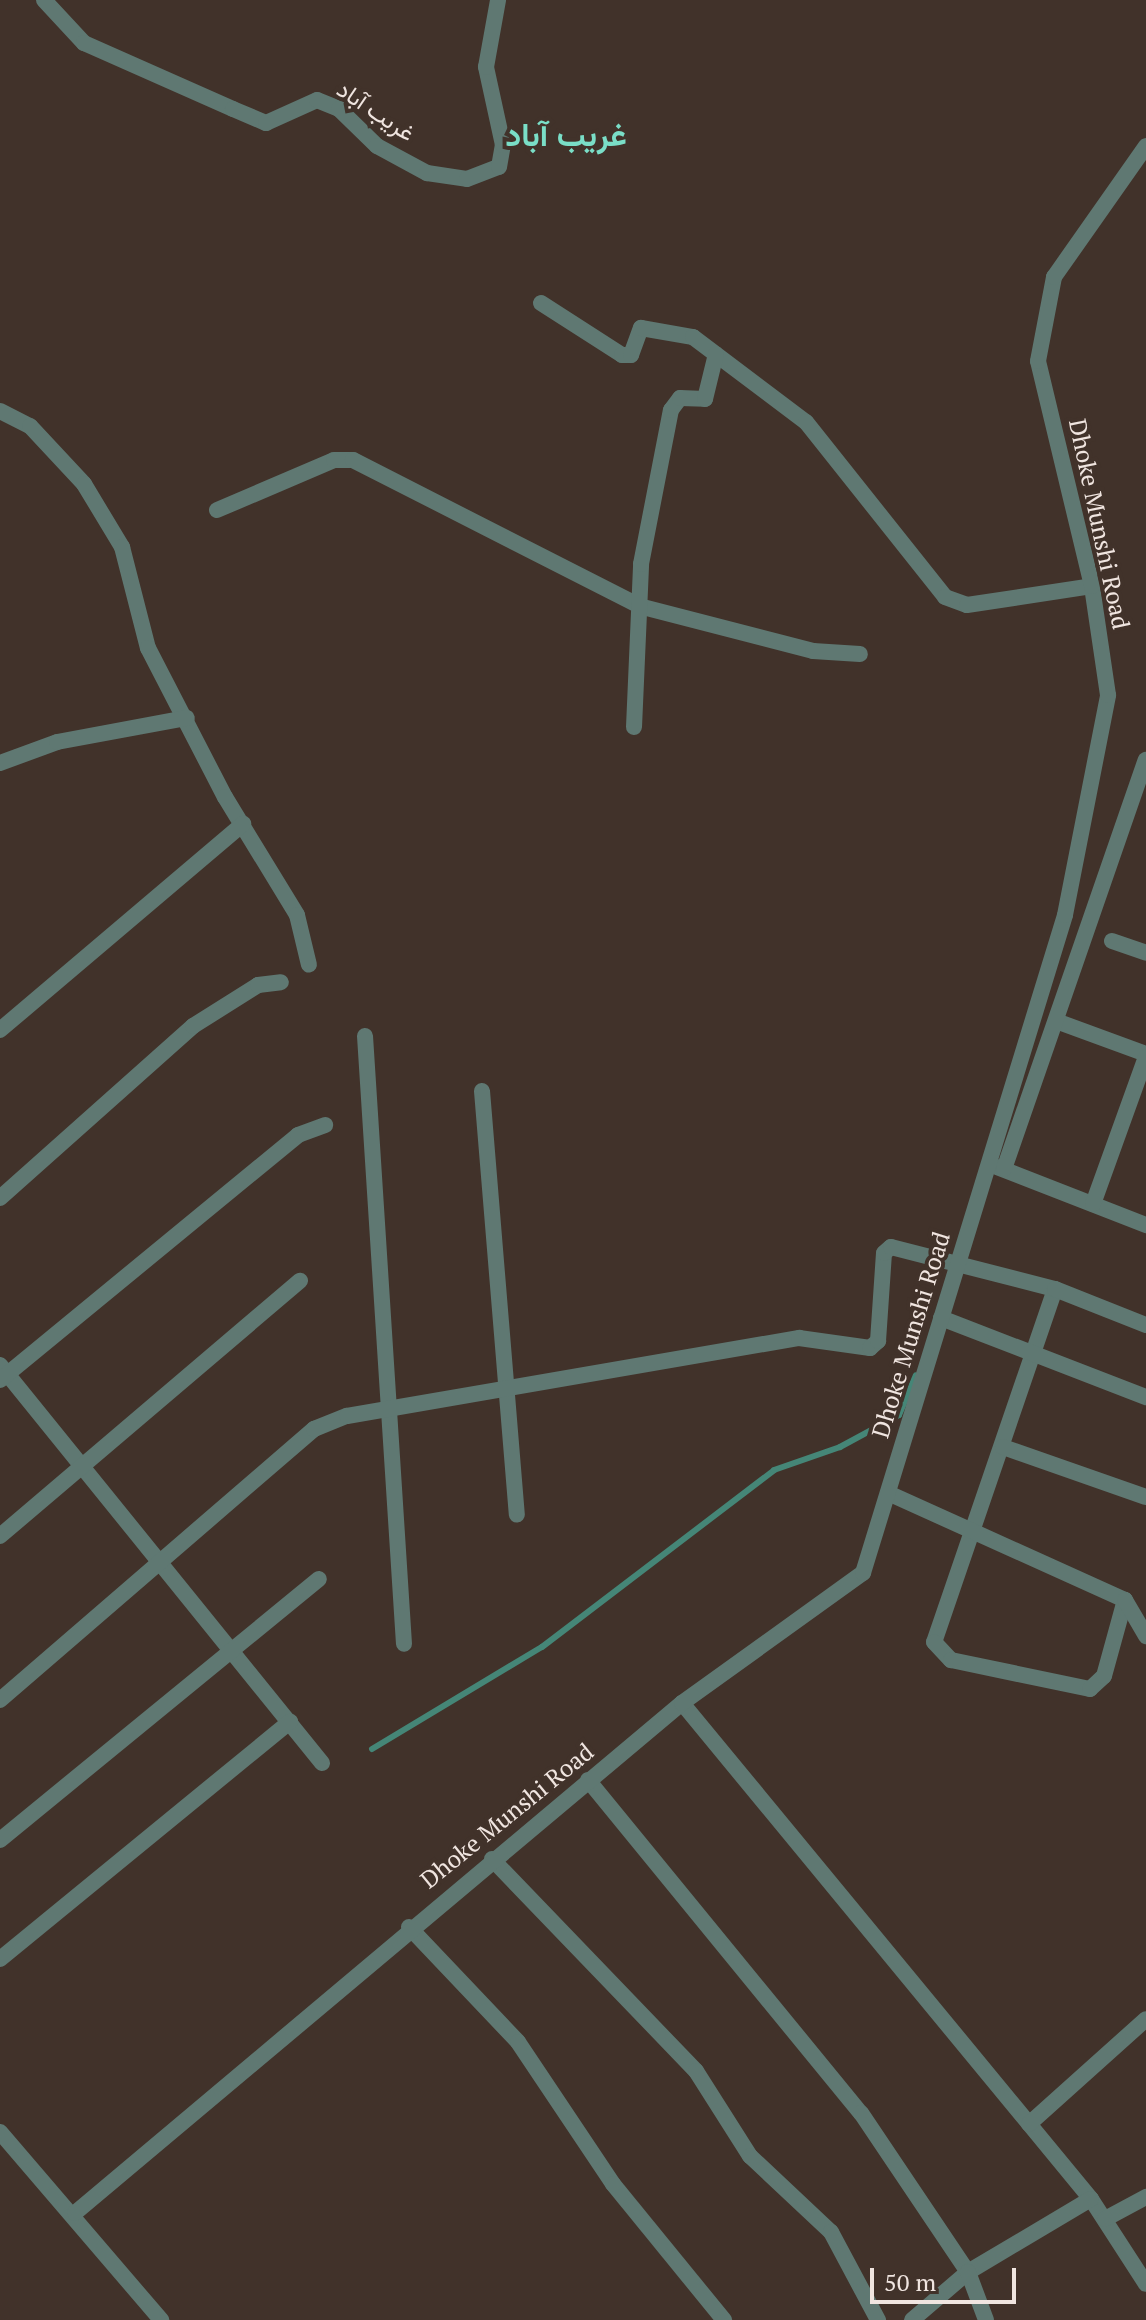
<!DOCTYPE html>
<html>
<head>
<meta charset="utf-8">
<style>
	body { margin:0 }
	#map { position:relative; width:1146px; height:2320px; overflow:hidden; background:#41322a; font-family:"PT Serif",Vazirmatn,serif }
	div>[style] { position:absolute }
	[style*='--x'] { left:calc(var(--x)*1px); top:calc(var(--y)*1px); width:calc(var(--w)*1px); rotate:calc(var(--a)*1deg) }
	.stream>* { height:6px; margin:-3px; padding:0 3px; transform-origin:3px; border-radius:3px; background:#458677 }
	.minor>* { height:16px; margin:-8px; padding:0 8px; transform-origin:8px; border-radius:8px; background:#5f7872 }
	.tertiary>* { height:16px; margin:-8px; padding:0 8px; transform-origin:8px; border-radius:8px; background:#5f7872 }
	span { translate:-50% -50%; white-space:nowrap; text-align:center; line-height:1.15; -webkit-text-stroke:8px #41322a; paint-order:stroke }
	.street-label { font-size:24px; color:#f0e5e0 }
	.district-label { font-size:32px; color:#7adec7; font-weight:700 }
	.scale { position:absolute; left:870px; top:2268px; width:146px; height:36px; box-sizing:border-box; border:4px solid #f0e5e0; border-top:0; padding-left:10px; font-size:24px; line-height:28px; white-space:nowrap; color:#f0e5e0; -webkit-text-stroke:6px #41322a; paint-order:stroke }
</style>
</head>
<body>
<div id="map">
	<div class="stream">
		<i style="--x:372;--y:1749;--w:198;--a:-31"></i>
		<i style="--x:542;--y:1647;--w:292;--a:-37.3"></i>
		<i style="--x:774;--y:1470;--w:70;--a:-19.2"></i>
		<i style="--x:840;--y:1447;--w:67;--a:-28.5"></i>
		<i style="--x:899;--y:1415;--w:43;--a:-67"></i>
	</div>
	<div class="minor">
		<i style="--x:44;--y:0;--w:59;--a:47.1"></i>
		<i style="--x:84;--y:43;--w:163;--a:23.9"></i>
		<i style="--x:233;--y:109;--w:36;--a:23"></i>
		<i style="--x:266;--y:123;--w:56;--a:-24.3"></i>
		<i style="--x:317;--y:100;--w:24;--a:22"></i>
		<i style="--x:339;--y:109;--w:53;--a:44.2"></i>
		<i style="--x:377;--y:146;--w:57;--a:28.4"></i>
		<i style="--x:427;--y:173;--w:40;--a:8.5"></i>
		<i style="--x:467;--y:179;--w:34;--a:-21"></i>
		<i style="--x:499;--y:167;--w:22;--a:-80"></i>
		<i style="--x:503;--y:145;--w:80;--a:-102.3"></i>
		<i style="--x:486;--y:67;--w:68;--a:-79.8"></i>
		<i style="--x:541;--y:303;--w:96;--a:32.7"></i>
		<i style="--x:622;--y:355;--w:9;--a:0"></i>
		<i style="--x:631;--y:355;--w:29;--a:-70"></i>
		<i style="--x:641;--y:328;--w:53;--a:9.8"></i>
		<i style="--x:693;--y:337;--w:141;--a:37"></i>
		<i style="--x:806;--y:422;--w:223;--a:51.5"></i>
		<i style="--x:945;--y:597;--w:23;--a:20"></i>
		<i style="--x:967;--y:605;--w:126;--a:-8.6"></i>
		<i style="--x:0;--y:411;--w:34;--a:27"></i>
		<i style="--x:30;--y:426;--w:79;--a:47"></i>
		<i style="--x:84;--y:484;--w:74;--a:58.9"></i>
		<i style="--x:122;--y:547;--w:104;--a:75.6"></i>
		<i style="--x:148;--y:648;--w:168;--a:62.7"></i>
		<i style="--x:225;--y:797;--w:138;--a:58.6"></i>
		<i style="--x:297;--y:915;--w:51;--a:76.5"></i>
		<i style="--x:217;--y:510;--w:127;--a:-23.1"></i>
		<i style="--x:334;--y:460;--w:19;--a:0"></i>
		<i style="--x:353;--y:460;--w:321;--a:27"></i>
		<i style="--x:639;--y:606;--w:180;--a:14.5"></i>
		<i style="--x:813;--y:651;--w:47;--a:3.7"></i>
		<i style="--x:634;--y:727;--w:163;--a:-87.5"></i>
		<i style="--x:641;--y:564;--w:157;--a:-79"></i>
		<i style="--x:671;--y:410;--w:15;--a:-53"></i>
		<i style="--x:680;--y:398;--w:25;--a:2"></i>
		<i style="--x:705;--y:399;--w:46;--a:-76.3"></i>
		<i style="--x:0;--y:763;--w:61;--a:-20.2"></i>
		<i style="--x:57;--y:742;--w:132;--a:-10.5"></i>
		<i style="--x:1112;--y:941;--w:36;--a:19"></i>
		<i style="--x:1056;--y:1021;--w:96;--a:20.1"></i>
		<i style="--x:0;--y:1030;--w:319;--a:-40.3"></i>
		<i style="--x:365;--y:1036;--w:609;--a:86.33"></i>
		<i style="--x:482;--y:1091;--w:425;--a:85.3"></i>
		<i style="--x:997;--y:1167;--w:160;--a:21.3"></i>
		<i style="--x:1004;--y:1169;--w:433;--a:-70.9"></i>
		<i style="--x:0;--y:1198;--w:259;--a:-41.7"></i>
		<i style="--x:193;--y:1026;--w:77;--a:-32.2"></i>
		<i style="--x:258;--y:985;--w:23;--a:-7"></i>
		<i style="--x:1093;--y:1204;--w:156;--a:-70.2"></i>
		<i style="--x:1055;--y:1289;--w:373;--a:108.9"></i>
		<i style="--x:934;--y:1642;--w:25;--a:47"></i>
		<i style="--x:951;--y:1660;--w:142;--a:11.8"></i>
		<i style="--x:1090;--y:1689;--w:19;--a:-43"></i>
		<i style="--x:1104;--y:1676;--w:79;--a:-74.6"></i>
		<i style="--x:941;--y:1318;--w:220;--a:21.1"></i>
		<i style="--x:0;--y:1365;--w:512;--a:51.03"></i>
		<i style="--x:0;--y:1380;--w:386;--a:-39.4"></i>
		<i style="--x:298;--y:1135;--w:29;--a:-20"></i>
		<i style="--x:1003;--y:1447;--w:151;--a:19.3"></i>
		<i style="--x:888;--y:1493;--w:260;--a:24.3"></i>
		<i style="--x:1125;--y:1600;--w:42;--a:59.7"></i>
		<i style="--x:0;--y:1536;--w:394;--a:-40.4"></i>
		<i style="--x:0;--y:1700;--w:415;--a:-40.8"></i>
		<i style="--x:314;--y:1429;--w:35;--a:-22"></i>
		<i style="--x:347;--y:1416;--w:459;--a:-9.8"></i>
		<i style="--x:799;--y:1338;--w:72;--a:8"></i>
		<i style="--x:870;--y:1348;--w:11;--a:-41"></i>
		<i style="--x:878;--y:1341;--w:88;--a:-86.1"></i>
		<i style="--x:884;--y:1253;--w:9;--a:-41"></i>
		<i style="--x:891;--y:1247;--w:169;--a:14.4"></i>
		<i style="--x:1055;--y:1289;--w:98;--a:21.6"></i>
		<i style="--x:682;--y:1703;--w:643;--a:50.49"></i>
		<i style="--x:1091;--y:2199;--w:101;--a:57.1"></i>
		<i style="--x:588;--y:1780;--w:431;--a:50.7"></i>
		<i style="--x:861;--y:2113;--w:192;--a:56.1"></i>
		<i style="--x:968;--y:2272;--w:143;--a:-30.7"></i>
		<i style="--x:0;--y:1840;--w:412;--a:-39.3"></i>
		<i style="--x:492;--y:1859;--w:294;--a:46.1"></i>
		<i style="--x:696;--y:2071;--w:101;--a:57.6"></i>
		<i style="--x:750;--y:2156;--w:111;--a:43.2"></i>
		<i style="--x:831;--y:2232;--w:100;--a:61.9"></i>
		<i style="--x:409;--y:1927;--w:158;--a:46.5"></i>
		<i style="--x:518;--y:2042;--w:171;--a:56.2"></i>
		<i style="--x:613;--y:2184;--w:176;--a:50.8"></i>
		<i style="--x:0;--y:1959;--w:375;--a:-39.3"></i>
		<i style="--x:1029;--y:2124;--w:157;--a:-41.9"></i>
		<i style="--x:1105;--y:2219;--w:47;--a:-28.2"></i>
		<i style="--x:912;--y:2320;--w:74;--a:-40.6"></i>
		<i style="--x:968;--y:2272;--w:51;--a:69.4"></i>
	</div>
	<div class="tertiary">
		<i style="--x:0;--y:2132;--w:248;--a:49.4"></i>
		<i style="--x:75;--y:2213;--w:793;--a:-40.04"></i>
		<i style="--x:682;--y:1703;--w:223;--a:-35.7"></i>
		<i style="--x:863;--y:1573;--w:688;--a:-72.93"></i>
		<i style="--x:1065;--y:915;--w:224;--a:-78.9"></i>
		<i style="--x:1108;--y:695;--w:110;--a:-98.4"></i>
		<i style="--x:1092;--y:586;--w:231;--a:-103.5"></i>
		<i style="--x:1038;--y:361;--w:86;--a:-79.2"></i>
		<i style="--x:1054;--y:277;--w:160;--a:-54.9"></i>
	</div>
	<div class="street-label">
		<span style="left:376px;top:111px;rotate:34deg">غریب آباد</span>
		<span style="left:1099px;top:524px;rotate:78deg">Dhoke Munshi Road</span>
		<span style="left:911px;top:1335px;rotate:-73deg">Dhoke Munshi Road</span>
		<span style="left:507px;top:1816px;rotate:-39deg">Dhoke Munshi Road</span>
	</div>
	<div class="district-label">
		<span style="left:566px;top:134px">غریب آباد</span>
	</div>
	<div class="scale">50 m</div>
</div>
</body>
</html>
